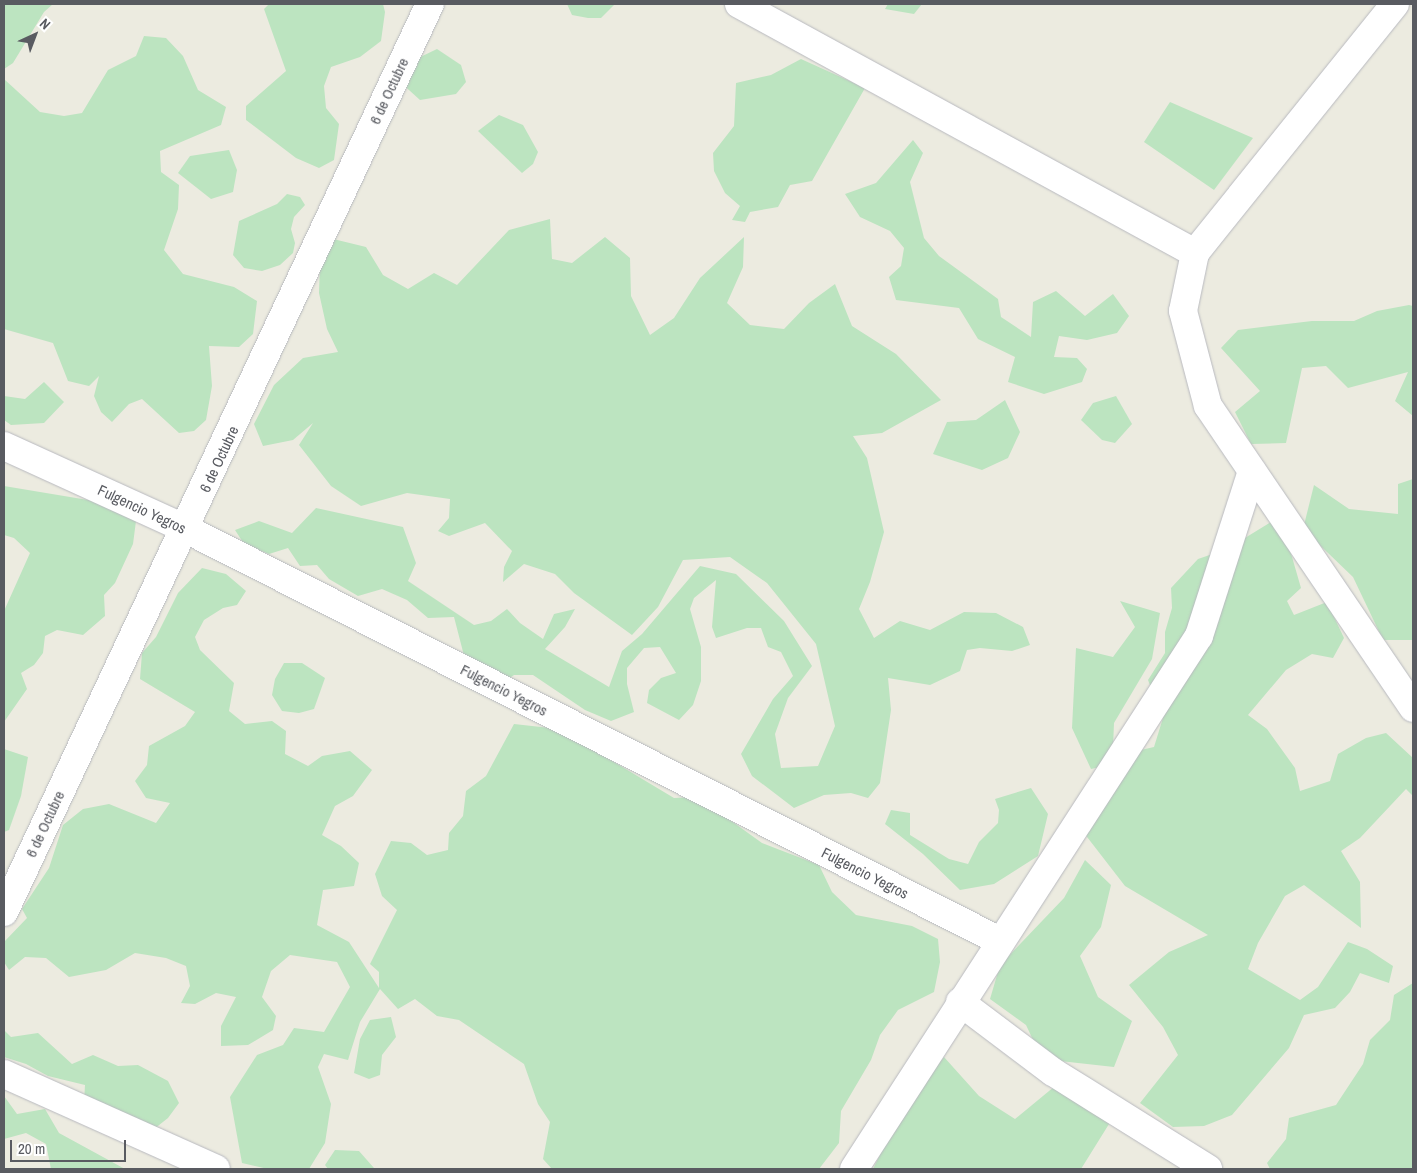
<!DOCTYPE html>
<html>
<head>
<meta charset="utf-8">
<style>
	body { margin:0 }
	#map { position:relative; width:1417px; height:1173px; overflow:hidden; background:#ecebe0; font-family:"Archivo Narrow",sans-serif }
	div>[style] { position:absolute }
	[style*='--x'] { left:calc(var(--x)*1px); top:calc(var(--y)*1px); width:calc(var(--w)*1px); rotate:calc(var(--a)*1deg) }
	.green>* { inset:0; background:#bce4c0 }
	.roads { filter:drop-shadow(0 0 1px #b8b9bf) drop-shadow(0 0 1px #b8b9bf) }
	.minor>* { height:28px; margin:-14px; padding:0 14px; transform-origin:14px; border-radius:14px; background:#fff }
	span { translate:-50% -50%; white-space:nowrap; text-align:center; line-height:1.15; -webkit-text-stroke:4.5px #fff; paint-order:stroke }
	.street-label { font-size:15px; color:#595b61 }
	.frame { position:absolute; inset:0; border:5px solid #595b61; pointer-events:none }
	.north { position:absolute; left:10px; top:10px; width:50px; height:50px; -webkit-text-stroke:4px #fff; paint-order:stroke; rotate:43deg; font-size:14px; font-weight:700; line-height:20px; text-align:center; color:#595b61 }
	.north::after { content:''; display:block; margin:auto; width:18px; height:22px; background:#595b61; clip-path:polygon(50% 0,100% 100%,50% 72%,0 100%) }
	.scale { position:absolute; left:10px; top:1140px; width:116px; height:22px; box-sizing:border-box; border:2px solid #595b61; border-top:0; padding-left:6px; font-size:15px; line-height:18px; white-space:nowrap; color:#595b61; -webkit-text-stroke:4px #fff; paint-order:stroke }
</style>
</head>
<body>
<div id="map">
	<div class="green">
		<i style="clip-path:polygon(4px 4px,53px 4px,44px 12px,13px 63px,4px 69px)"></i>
		<i style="clip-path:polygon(269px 4px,383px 4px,385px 12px,381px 41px,360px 57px,331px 67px,324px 86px,326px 108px,339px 124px,334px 160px,319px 168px,296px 158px,246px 120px,246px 106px,286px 71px,264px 9px)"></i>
		<i style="clip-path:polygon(567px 4px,615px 4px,601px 18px,588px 18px,572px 15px)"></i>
		<i style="clip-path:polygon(888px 4px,922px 4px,914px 14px,885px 9px)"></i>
		<i style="clip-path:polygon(144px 36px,166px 38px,183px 56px,198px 90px,226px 107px,221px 125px,160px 151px,161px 172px,179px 185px,178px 209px,164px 250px,183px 274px,234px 287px,257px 301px,253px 334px,239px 347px,209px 346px,212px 386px,206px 420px,194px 431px,179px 433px,142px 399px,129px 404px,112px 422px,101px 412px,94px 396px,99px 376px,89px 386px,68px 381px,53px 343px,4px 329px,4px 79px,40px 112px,64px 116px,82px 113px,108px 70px,136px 56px)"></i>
		<i style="clip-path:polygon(437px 49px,461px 65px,466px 82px,456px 94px,420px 100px,399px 81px,412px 61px)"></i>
		<i style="clip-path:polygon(801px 59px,865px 88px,812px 181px,790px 185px,778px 207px,750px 212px,745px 222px,732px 220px,740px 206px,725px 193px,714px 171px,713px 153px,734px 126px,736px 83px,771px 75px)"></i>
		<i style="clip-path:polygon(1170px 102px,1253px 138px,1214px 190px,1144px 142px)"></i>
		<i style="clip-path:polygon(499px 115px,523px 125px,538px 152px,533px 164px,522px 173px,478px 131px)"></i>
		<i style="clip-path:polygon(913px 140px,923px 153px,910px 182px,924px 238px,939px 256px,998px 299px,1001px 317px,1031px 337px,1033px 302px,1056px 291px,1085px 316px,1113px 294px,1129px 316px,1117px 333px,1087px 340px,1059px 336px,1054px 357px,1077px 358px,1087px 369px,1082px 382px,1044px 394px,1008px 382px,1015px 357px,978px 339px,959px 308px,896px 300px,889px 277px,901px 266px,904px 248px,890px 231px,860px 217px,845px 194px,876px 183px)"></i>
		<i style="clip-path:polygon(229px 150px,237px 170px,233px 192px,211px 199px,178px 173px,190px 156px)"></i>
		<i style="clip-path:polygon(287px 194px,300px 197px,305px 205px,294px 217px,291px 229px,295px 243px,293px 253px,280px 265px,262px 271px,244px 268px,233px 255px,239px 221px,277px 204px)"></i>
		<i style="clip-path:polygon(550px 219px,552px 259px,572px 263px,605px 237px,630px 258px,631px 296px,650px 335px,674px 318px,700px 278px,744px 237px,743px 267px,727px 303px,750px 325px,784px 329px,809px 303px,835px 284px,852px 326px,896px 354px,941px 400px,882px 433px,853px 436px,867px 458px,884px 532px,870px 582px,859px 609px,874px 638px,900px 621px,930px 630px,964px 612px,996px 613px,1023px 627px,1030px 645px,1012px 651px,980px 648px,967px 650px,960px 671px,930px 685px,888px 678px,891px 710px,880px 783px,868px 798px,851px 793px,824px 795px,794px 808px,752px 776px,741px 754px,773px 699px,793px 676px,781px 652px,768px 647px,761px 628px,747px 628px,716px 638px,712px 627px,716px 580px,694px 598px,690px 609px,701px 647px,701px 681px,693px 705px,679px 720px,647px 703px,649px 690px,661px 678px,676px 673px,660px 647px,644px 648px,627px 668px,627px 684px,634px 712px,611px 721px,585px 710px,533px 675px,514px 675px,497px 686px,468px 671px,454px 617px,428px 618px,407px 600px,382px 589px,358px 596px,329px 579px,317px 565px,300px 566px,288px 548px,269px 554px,244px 544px,235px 530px,259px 521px,292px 533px,316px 508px,403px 527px,416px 563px,408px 581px,474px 625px,491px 621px,507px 609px,520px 623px,543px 639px,554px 614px,575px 609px,565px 627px,545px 649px,609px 687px,622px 651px,642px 634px,700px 566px,736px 574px,784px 621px,812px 666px,788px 698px,775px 734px,781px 768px,818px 766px,835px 726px,816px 644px,767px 583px,730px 557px,683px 560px,658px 607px,632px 635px,574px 593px,555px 574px,524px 564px,503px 582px,504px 567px,512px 551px,485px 523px,449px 536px,438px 531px,449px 518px,450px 499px,407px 493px,361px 506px,331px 486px,299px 445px,313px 423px,293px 440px,263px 446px,254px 424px,274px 385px,303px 358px,338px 352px,327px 329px,319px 293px,321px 236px,366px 247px,383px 275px,408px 289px,434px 273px,457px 285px,509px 230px)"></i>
		<i style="clip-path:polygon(1409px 305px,1413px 306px,1413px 416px,1395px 401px,1408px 372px,1348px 388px,1326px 366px,1302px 368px,1286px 443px,1251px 444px,1235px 412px,1260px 391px,1221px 348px,1238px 330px,1312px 321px,1354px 321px,1377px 311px)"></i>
		<i style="clip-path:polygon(44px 382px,64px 402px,44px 423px,11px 425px,4px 420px,4px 396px,25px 399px)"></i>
		<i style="clip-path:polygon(1116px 396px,1132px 424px,1115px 443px,1102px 440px,1081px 420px,1093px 403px)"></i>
		<i style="clip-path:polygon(1005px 400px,1020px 432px,1008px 458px,982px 470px,933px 454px,947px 422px,976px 420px)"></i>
		<i style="clip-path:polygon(1413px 479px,1413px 640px,1383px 640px,1353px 577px,1303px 529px,1314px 485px,1349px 509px,1398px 514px,1398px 484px)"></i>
		<i style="clip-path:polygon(4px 486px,94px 501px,136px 521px,133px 544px,115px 583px,104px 595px,105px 616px,83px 635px,57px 630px,45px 636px,43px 653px,34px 665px,21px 673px,27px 689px,4px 722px,4px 611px,30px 553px,14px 538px,4px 535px)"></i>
		<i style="clip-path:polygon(1271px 522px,1290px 550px,1301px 588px,1287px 601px,1294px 615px,1327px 602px,1344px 638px,1333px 658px,1312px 654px,1286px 670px,1248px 715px,1267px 729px,1295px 768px,1300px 791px,1330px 781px,1338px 754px,1366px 738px,1386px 733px,1413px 758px,1413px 796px,1406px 789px,1360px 838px,1341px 851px,1360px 882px,1361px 928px,1304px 885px,1285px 896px,1258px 943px,1248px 969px,1300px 1000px,1318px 987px,1348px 942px,1367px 949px,1393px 966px,1389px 983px,1360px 973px,1350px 992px,1335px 1008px,1304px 1015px,1289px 1048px,1232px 1115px,1204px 1126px,1173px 1127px,1140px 1103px,1178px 1055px,1163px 1027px,1129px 985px,1169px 952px,1208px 935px,1125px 886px,1077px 824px,1123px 754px,1154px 747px,1163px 718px,1148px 680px,1165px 653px,1165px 632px,1172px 608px,1171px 588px,1198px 559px,1227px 549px)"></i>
		<i style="clip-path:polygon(202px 568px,226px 574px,246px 591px,237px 605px,223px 608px,204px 620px,195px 637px,200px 650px,234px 683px,229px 711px,245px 724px,272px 721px,286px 731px,285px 754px,308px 766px,322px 756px,350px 751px,372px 770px,353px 796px,335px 806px,322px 835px,341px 846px,359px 863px,354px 886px,323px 890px,317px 925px,349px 942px,379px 988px,379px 972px,370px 964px,397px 910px,382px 896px,375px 874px,391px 841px,411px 843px,427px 855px,448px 850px,449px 833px,463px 816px,466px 791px,486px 776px,514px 724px,559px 729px,674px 798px,698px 797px,762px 843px,819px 865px,832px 892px,856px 915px,912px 926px,938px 939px,940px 962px,934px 992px,898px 1010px,880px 1035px,871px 1060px,841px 1111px,839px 1143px,819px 1169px,552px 1169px,543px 1159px,550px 1122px,538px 1104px,524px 1064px,459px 1020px,437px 1016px,415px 999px,398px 1009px,380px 989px,360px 1022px,348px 1060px,324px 1054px,318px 1067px,331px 1104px,325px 1143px,309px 1169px,268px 1169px,242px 1163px,230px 1097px,257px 1055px,283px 1045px,294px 1028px,324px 1032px,350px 987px,337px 962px,290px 955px,271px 971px,262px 997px,276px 1016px,273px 1030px,248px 1045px,221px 1046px,221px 1026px,236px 997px,216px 993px,195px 1004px,181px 1003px,190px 986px,186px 966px,166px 958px,135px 953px,106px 970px,69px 977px,46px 958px,25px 957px,9px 970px,4px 962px,4px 942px,27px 918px,22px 909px,49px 868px,63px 825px,83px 809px,109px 804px,156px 823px,170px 803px,146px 798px,135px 781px,147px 765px,149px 746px,185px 726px,195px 712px,140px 679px,142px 653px,156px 637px,178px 593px)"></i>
		<i style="clip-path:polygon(1120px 601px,1160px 613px,1152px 659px,1114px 723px,1113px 748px,1100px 767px,1091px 769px,1072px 728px,1076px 648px,1113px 657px,1135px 627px)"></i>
		<i style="clip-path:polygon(284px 663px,302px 663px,325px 678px,314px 709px,299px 713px,282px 711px,272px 695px,275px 679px)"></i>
		<i style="clip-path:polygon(4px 749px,28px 757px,21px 796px,9px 830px,4px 832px)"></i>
		<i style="clip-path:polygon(1031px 788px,1048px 814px,1038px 856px,994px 884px,960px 890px,923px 854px,885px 824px,891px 810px,910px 813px,910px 835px,949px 859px,968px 864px,979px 842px,998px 823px,999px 810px,995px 799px)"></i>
		<i style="clip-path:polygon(1085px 860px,1111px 885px,1101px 927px,1080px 956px,1098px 997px,1132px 1021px,1114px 1067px,1042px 1059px,1026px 1025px,990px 999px,1000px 965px,1064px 898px)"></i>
		<i style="clip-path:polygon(1413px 983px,1413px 1169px,1270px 1169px,1267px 1163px,1286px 1139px,1289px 1118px,1336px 1105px,1363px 1064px,1370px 1040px,1390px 1020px,1394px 995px)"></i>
		<i style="clip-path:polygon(391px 1017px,396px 1037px,382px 1055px,380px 1075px,369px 1079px,354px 1073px,360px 1039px,370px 1020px)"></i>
		<i style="clip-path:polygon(4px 1030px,11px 1037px,38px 1033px,72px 1064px,93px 1055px,118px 1066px,138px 1065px,168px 1081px,179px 1103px,168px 1118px,149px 1133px,84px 1102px,85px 1085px,48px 1076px,26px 1064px,4px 1057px)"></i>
		<i style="clip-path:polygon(944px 1057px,979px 1096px,1015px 1119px,1066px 1077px,1114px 1116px,1081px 1169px,873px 1169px,899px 1116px)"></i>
		<i style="clip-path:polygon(4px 1096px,17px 1114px,45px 1109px,59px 1133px,125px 1169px,51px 1169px,46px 1144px,26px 1133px,4px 1139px)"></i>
		<i style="clip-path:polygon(335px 1150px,359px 1151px,374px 1168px,380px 1169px,328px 1169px,325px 1165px)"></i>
	</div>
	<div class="roads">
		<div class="minor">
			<i style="--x:739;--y:4;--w:520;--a:28.64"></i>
			<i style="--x:1395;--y:4;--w:319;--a:128.8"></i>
			<i style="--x:1195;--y:253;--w:59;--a:101.7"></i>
			<i style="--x:1183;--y:311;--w:98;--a:75.3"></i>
			<i style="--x:1208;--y:406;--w:365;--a:55.8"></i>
			<i style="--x:4;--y:446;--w:200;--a:24.5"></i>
			<i style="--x:186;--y:529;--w:912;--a:26.85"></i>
			<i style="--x:4;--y:912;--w:1003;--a:-64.87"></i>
			<i style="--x:960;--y:1002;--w:116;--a:37"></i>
			<i style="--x:1053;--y:1072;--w:183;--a:32"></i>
			<i style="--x:4;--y:1074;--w:232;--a:24.1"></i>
			<i style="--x:854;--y:1169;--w:635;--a:-57.09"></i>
			<i style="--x:1199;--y:636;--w:173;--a:-72.2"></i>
		</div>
	</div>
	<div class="street-label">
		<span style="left:389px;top:91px;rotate:-65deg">6 de Octubre</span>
		<span style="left:219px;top:459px;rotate:-65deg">6 de Octubre</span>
		<span style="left:142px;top:509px;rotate:25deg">Fulgencio Yegros</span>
		<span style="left:504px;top:690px;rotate:27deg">Fulgencio Yegros</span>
		<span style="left:45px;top:824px;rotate:-65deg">6 de Octubre</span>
		<span style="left:865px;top:873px;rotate:27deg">Fulgencio Yegros</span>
	</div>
	<div class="frame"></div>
	<div class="north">N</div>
	<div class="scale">20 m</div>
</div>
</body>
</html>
